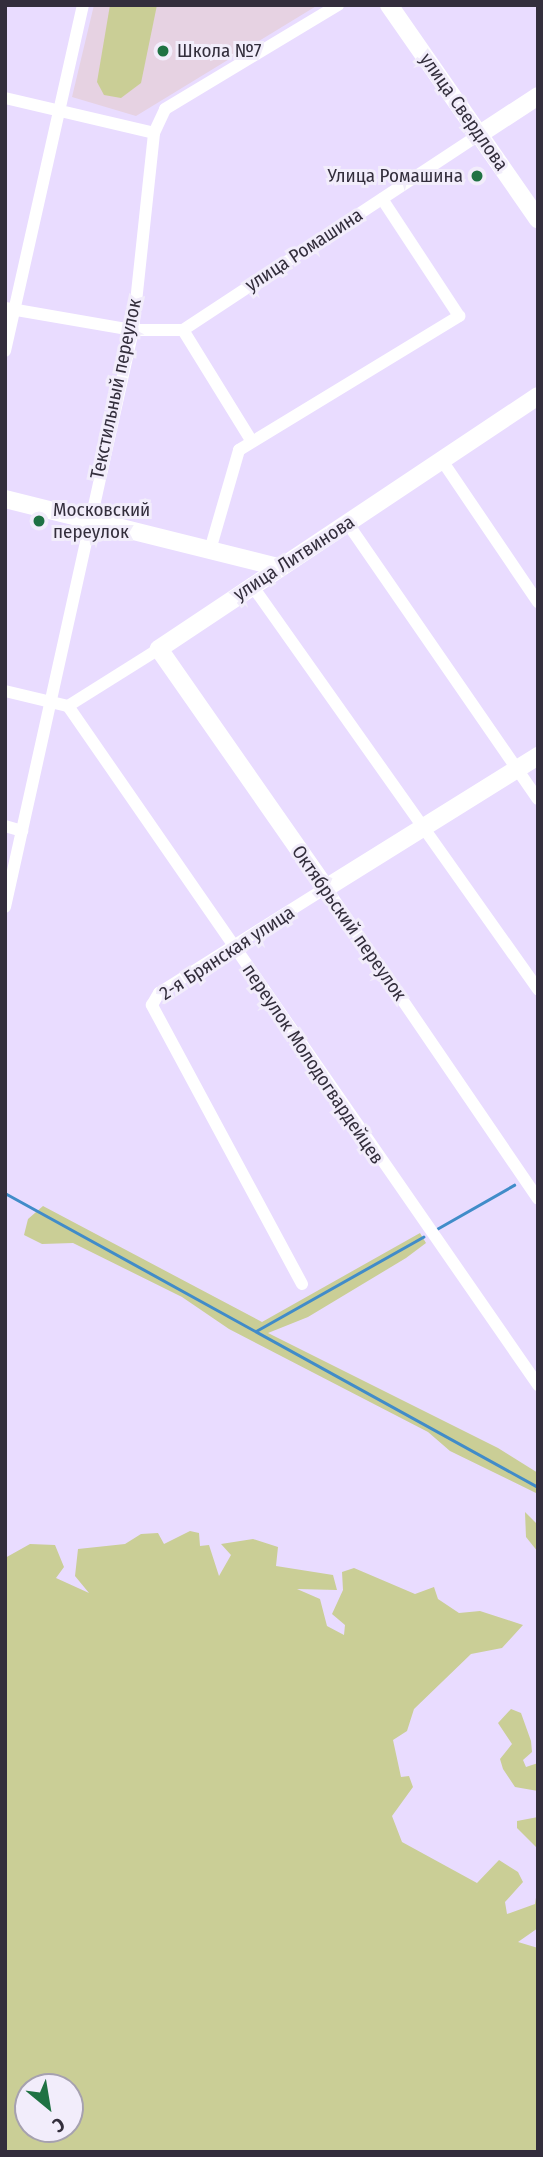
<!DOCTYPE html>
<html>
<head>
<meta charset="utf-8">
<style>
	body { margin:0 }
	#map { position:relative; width:543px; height:2157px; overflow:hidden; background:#e9dcff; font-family:"Fira Sans Condensed",sans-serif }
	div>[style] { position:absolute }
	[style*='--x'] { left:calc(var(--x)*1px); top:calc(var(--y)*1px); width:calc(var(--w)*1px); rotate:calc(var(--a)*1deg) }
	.education>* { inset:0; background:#e6d2e2 }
	.green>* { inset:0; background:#cace96 }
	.stream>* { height:2.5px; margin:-1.25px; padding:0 1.25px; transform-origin:1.25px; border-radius:1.25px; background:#418cc9 }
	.street>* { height:12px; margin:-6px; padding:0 6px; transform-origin:6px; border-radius:6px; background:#fff }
	.secondary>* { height:18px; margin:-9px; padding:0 9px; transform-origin:9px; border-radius:9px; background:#fff }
	.dots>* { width:19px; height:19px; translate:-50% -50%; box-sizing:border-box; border:4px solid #f2edfb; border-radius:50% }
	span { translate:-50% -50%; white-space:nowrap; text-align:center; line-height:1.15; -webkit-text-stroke:6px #f2edfb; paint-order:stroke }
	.poi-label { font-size:19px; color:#332e3c }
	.left { translate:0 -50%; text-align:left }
	.right { translate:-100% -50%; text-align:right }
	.street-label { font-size:19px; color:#332e3c }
	.frame { position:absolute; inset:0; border:7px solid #332e3c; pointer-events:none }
	.north { position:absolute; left:14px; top:2073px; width:70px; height:70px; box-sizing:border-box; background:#f2edfb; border:2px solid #a6a1af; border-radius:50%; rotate:150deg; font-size:19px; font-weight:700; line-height:28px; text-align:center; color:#332e3c }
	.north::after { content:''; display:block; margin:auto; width:24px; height:32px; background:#1f7243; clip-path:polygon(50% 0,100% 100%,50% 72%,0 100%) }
</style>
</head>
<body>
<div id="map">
	<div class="education">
		<i style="clip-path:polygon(94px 5px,318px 5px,136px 116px,72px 97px)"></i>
	</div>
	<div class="green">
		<i style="clip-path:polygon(110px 5px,157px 5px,141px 83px,121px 98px,104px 95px,97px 82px)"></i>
		<i style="clip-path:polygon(43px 1206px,262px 1322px,420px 1233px,426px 1243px,406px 1258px,308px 1317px,268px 1333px,498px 1448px,538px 1473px,538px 1494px,450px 1451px,428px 1432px,229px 1329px,182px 1297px,73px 1243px,42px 1244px,24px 1235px,28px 1219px)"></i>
		<i style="clip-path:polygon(525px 1512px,538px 1525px,538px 1552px,526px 1537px)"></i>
		<i style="clip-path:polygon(evenodd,190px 1531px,199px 1533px,200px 1546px,209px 1545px,219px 1576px,231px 1555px,221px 1544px,253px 1539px,278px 1547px,276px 1566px,333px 1575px,337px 1590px,297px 1589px,320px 1599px,327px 1626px,344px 1635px,345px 1625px,332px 1614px,343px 1590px,342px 1572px,354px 1568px,415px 1594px,434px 1587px,438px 1599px,459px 1613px,480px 1611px,523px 1625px,502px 1648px,471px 1654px,414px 1709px,407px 1731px,393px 1740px,401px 1777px,409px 1776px,413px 1787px,392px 1816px,402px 1842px,477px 1883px,499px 1860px,518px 1872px,523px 1882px,505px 1902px,507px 1914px,535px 1904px,538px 1884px,538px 1928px,518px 1942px,538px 1948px,538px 2152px,5px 2152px,5px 1558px,30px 1544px,55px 1545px,64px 1567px,56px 1578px,89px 1593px,75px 1576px,78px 1549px,125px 1544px,141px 1534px,158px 1533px,164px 1544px,190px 1531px,70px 2087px,70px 2129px,28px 2129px,28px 2087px,70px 2087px)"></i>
		<i style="clip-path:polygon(511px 1709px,521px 1713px,531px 1741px,532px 1752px,523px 1760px,526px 1767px,538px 1763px,538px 1791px,515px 1787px,503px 1769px,500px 1759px,512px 1744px,498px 1723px)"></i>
		<i style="clip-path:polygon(538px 1817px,538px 1849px,517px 1828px,517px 1821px)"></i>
	</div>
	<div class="stream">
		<i style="--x:5;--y:1193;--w:609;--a:28.88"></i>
		<i style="--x:435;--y:1230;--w:91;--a:-29.7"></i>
		<i style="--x:256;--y:1331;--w:192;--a:-29.4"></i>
	</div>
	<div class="street">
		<i style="--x:5;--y:98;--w:153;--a:13.2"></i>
		<i style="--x:5;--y:308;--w:130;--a:9.8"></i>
		<i style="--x:133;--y:330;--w:50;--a:0"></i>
		<i style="--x:183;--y:330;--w:356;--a:-33.4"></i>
		<i style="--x:183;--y:330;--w:129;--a:58.3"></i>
		<i style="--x:5;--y:351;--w:355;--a:-77.3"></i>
		<i style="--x:441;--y:459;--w:173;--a:55.9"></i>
		<i style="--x:348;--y:524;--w:334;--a:55.4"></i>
		<i style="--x:210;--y:550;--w:104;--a:-73.8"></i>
		<i style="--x:239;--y:450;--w:258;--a:-31.3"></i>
		<i style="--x:459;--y:316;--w:140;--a:-123.3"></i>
		<i style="--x:251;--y:584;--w:497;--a:54.7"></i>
		<i style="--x:5;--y:691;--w:65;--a:13.4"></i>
		<i style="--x:68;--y:706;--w:107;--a:-32.1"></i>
		<i style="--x:68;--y:706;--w:826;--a:55.31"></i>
		<i style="--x:5;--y:826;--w:18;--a:16"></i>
		<i style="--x:5;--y:907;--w:591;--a:-77.49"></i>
		<i style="--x:133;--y:330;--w:198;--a:-83.9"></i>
		<i style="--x:154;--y:133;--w:26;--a:-65"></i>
		<i style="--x:165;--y:109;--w:202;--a:-31"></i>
		<i style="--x:302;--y:1284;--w:317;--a:-118.3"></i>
		<i style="--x:152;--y:1005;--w:14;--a:-60"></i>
		<i style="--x:159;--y:993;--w:197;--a:-32.2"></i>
		<i style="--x:326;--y:888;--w:376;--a:55.7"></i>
	</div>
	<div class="secondary">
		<i style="--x:389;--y:5;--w:261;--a:55.2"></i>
		<i style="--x:480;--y:134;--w:69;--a:-33.2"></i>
		<i style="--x:538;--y:396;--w:456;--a:146.3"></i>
		<i style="--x:159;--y:649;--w:292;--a:55.1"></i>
		<i style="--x:326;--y:888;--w:250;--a:-31.9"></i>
		<i style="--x:5;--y:499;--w:280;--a:14"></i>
	</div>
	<div class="dots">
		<i style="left:163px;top:51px;background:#1f7243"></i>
		<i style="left:477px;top:176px;background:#1f7243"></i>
		<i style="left:39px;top:521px;background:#1f7243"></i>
	</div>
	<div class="poi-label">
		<span class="left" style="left:177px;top:51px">Школа №7</span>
		<span class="right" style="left:463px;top:176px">Улица Ромашина</span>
		<span class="left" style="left:53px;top:521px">Московский<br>переулок</span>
	</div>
	<div class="street-label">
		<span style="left:464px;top:112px;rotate:55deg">улица Свердлова</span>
		<span style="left:304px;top:250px;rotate:-33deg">улица Ромашина</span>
		<span style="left:116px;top:389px;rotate:-78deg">Текстильный переулок</span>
		<span style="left:294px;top:558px;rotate:-33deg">улица Литвинова</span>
		<span style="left:349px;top:923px;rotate:55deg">Октябрьский переулок</span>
		<span style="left:227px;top:953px;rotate:-33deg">2-я Брянская улица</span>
		<span style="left:313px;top:1064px;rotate:56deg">переулок Молодогвардейцев</span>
	</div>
	<div class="frame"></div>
	<div class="north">С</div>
</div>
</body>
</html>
